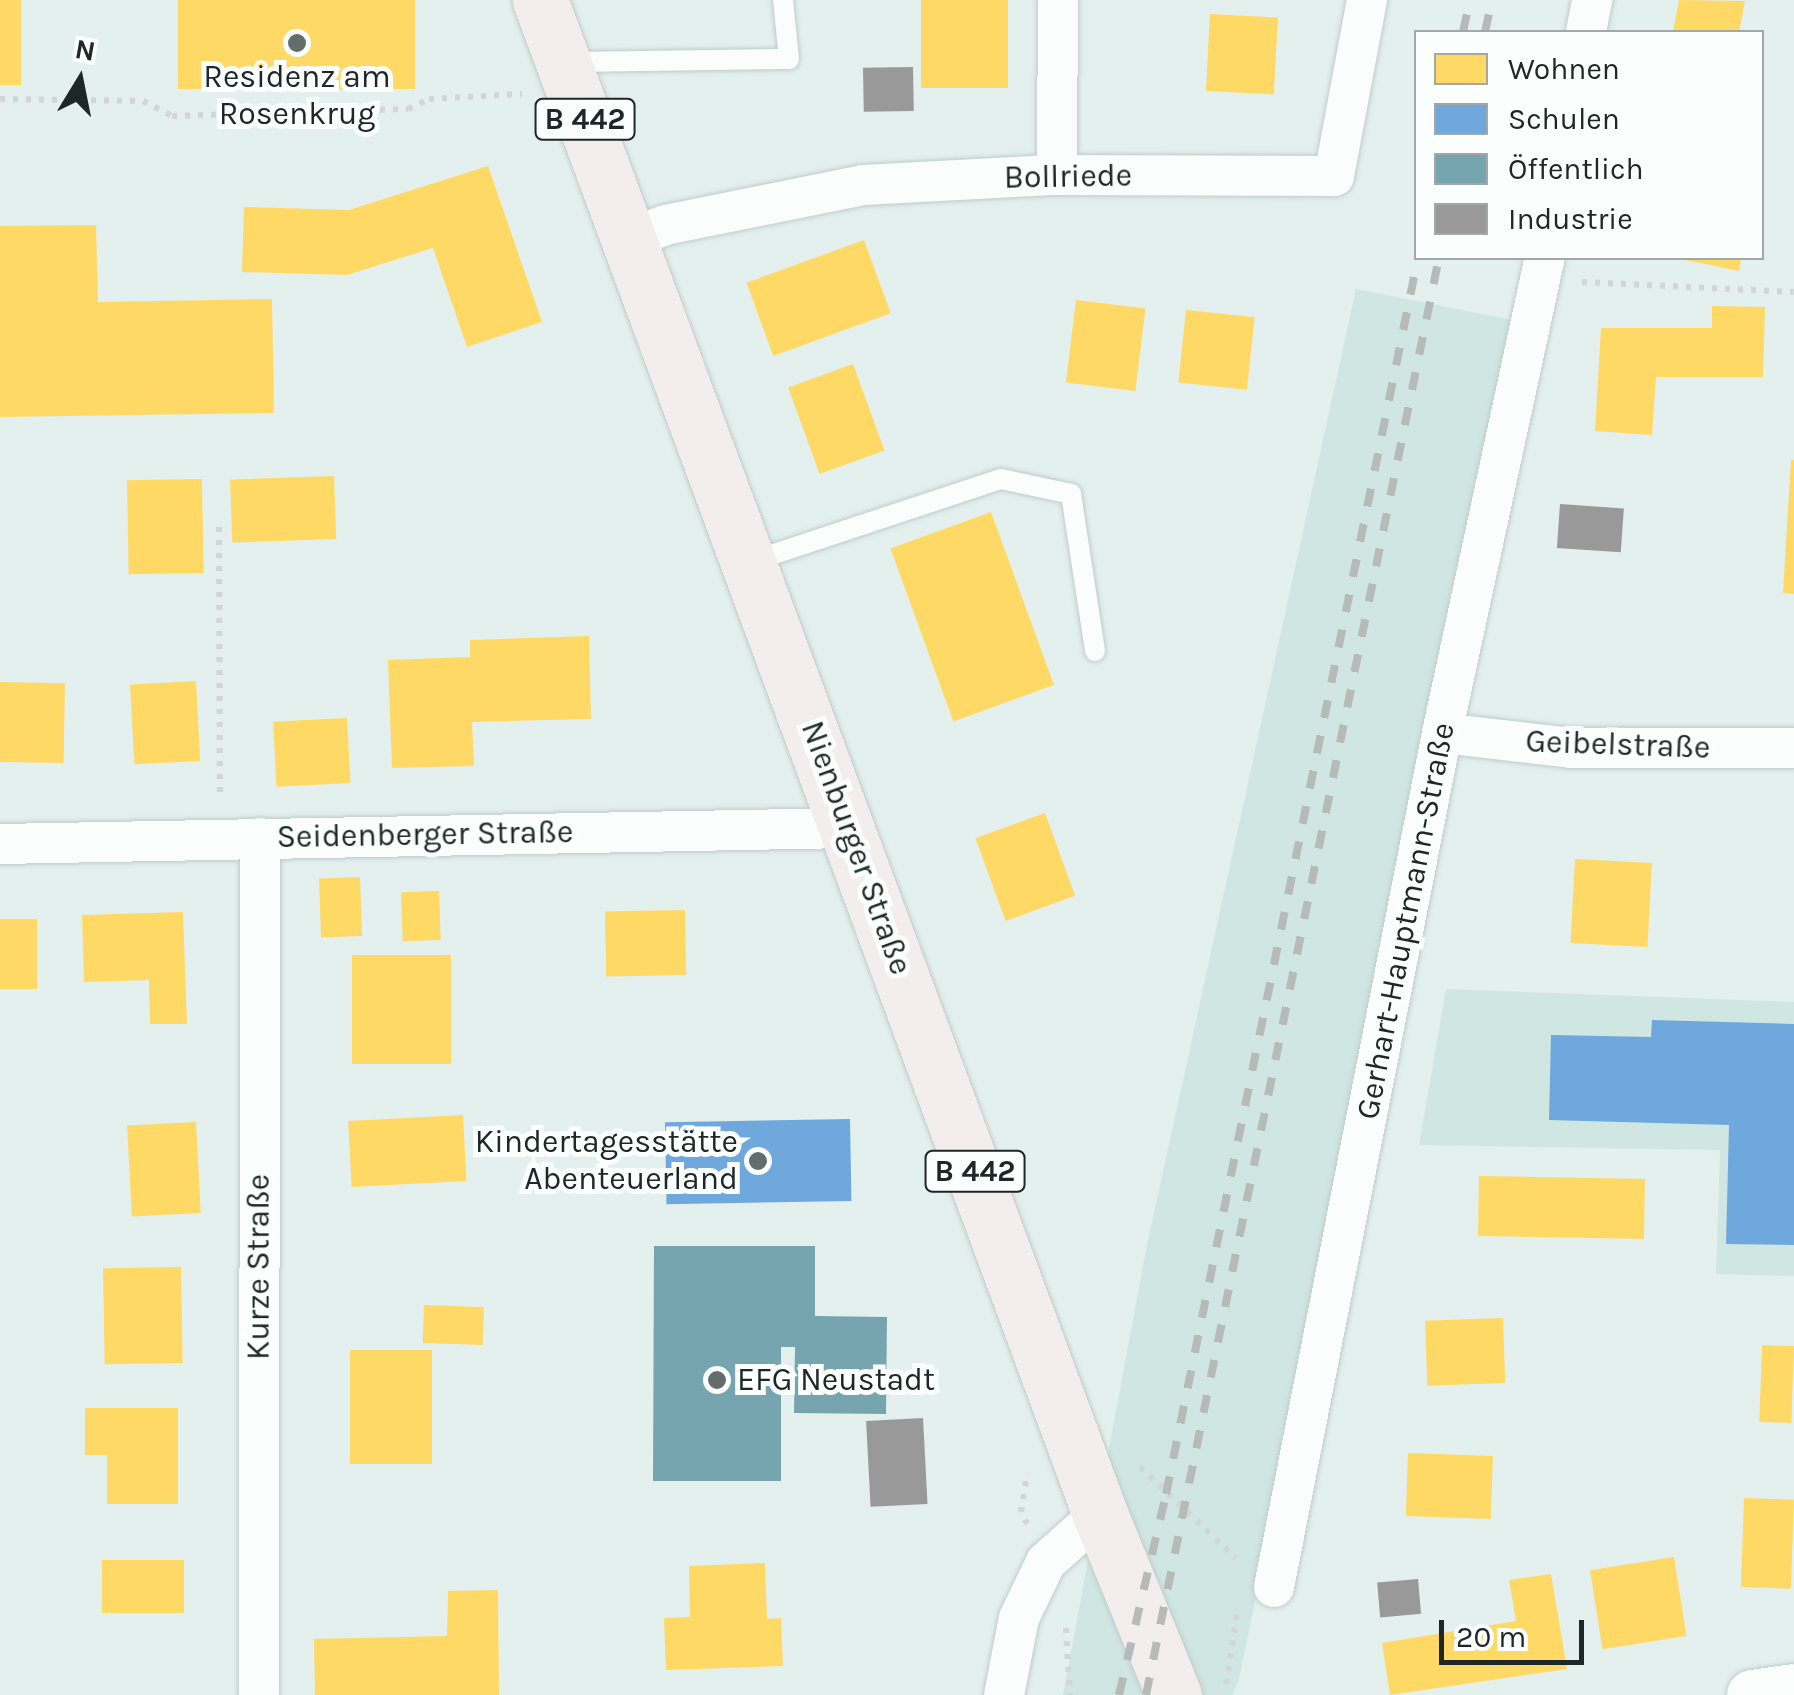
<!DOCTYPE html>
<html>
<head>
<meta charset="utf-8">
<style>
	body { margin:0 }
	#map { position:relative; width:1794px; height:1695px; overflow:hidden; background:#e3f0ee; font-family:Karla,sans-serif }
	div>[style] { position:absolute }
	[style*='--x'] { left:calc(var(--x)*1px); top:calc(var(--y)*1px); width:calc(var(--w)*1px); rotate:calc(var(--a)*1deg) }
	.built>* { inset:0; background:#cfe6e3 }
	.homes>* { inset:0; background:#ffd966; transform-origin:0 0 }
	.schools>* { inset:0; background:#6fa8dc; transform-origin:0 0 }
	.public>* { inset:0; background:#76a5af }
	.industry>* { inset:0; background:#999; transform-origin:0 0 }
	.path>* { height:6px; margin-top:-3px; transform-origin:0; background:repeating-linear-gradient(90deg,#d2d6d5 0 5px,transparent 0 13px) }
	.roads { filter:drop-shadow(0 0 2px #c1ccca) drop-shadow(0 0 2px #c1ccca) }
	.service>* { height:20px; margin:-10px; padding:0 10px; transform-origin:10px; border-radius:10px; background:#fbfdfc }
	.minor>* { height:40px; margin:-20px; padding:0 20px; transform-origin:20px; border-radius:20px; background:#fbfdfc }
	.tertiary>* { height:50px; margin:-25px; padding:0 25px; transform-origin:25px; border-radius:25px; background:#fbfdfc }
	.primary>* { height:55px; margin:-27.5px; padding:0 27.5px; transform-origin:27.5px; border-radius:27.5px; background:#f4edee }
	.rail>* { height:8px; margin-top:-4px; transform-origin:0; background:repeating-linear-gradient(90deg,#b6bab8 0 18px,transparent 0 36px) }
	.dots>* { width:28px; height:28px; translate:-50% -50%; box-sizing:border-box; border:5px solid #fafefd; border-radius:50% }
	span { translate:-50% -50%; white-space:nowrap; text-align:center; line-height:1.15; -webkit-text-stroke:10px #fafefd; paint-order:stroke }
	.shield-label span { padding:2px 8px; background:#fafefd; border:2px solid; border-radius:8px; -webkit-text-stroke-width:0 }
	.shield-label { font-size:30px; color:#1e2725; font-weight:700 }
	.poi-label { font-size:32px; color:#1e2725 }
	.right { translate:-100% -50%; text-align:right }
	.left { translate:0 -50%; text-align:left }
	.street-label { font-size:32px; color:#1e2725 }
	.legend { position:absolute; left:1414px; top:30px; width:350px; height:230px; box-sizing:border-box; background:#fafefd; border:2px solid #a2a8a7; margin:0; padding:12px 18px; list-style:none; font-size:30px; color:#1e2725 }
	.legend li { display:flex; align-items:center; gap:20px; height:50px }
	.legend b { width:50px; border:2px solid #a2a8a7 }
	.north { position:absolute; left:30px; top:30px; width:100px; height:100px; -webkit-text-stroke:8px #fafefd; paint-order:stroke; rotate:10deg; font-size:28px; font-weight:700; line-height:40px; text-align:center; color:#1e2725 }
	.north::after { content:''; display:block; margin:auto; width:35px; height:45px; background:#1e2725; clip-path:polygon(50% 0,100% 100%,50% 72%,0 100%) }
	.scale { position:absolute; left:1439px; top:1620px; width:145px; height:45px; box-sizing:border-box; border:5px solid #1e2725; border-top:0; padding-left:12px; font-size:30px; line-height:35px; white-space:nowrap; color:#1e2725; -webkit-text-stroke:8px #fafefd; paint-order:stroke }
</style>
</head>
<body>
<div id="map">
	<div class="built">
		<i style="clip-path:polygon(1356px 289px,1517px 321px,1239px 1679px,1232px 1695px,1063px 1695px,1147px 1245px)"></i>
		<i style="clip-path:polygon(1446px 989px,1794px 1002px,1794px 1276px,1716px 1274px,1720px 1150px,1419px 1145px)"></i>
	</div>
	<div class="homes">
		<i style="left:0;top:0;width:21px;height:85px"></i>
		<i style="left:178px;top:0;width:237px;height:89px"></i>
		<i style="left:921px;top:0;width:87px;height:88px"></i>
		<i style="clip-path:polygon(1679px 0,1745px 1px,1739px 32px,1673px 32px)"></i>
		<i style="left:1210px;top:14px;width:68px;height:77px;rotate:3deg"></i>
		<i style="clip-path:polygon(488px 166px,542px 322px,467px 347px,433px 248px,347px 275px,242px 272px,244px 207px,349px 210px)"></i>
		<i style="clip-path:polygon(96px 225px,98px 302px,272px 299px,274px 413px,0 417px,0 226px)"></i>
		<i style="left:864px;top:240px;width:78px;height:125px;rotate:70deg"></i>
		<i style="clip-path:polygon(1676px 258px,1741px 258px,1739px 271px)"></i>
		<i style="left:1076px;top:300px;width:70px;height:83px;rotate:7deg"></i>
		<i style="clip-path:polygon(1712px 306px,1765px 307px,1763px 377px,1656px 377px,1652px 435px,1595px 431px,1601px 328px,1712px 328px)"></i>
		<i style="left:1186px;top:310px;width:69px;height:73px;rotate:6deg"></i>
		<i style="left:853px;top:364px;width:92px;height:69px;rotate:70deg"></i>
		<i style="clip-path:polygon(1791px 460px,1794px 460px,1794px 594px,1783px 593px)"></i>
		<i style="left:334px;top:476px;width:63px;height:104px;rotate:88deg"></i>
		<i style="left:202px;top:479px;width:94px;height:75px;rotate:89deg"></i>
		<i style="left:991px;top:512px;width:184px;height:107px;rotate:70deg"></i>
		<i style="clip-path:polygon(589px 636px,591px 719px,472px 722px,474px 766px,392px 768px,388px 660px,470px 657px,470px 640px)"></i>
		<i style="left:196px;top:681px;width:80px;height:66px;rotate:87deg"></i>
		<i style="left:0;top:682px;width:65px;height:80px;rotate:1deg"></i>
		<i style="left:347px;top:718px;width:65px;height:74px;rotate:87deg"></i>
		<i style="left:1045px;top:813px;width:88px;height:74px;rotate:70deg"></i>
		<i style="left:1575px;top:859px;width:77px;height:84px;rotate:3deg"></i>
		<i style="left:360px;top:877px;width:59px;height:41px;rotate:88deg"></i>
		<i style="left:439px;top:891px;width:49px;height:38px;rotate:88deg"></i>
		<i style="left:685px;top:910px;width:65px;height:80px;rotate:89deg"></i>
		<i style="clip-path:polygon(183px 912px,187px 1024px,150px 1024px,149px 980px,84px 982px,82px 915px)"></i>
		<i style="left:0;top:919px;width:37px;height:70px"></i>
		<i style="left:352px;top:955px;width:99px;height:109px"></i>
		<i style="left:463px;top:1115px;width:66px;height:115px;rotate:87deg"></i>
		<i style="left:196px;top:1122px;width:91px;height:69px;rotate:87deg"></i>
		<i style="left:1479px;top:1176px;width:166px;height:60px;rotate:1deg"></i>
		<i style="left:181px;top:1267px;width:96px;height:78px;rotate:89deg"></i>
		<i style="left:424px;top:1305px;width:60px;height:38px;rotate:2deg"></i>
		<i style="left:1503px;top:1318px;width:65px;height:78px;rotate:88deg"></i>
		<i style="left:1762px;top:1345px;width:32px;height:77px;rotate:2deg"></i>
		<i style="left:350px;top:1350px;width:82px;height:114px"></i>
		<i style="clip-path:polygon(85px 1408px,178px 1408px,178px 1504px,107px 1504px,107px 1455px,85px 1455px)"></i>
		<i style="left:1408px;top:1453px;width:85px;height:63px;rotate:2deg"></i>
		<i style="left:1744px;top:1498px;width:50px;height:89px;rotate:2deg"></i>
		<i style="left:1674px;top:1557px;width:80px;height:85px;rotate:81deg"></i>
		<i style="left:184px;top:1560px;width:53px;height:82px;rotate:90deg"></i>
		<i style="clip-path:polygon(765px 1563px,767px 1619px,781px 1618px,783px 1666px,666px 1670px,664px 1618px,690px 1617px,689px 1566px)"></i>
		<i style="clip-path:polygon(1551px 1574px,1567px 1669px,1390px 1695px,1382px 1643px,1516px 1621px,1509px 1580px)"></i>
		<i style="clip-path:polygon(498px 1590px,499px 1695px,315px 1695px,314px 1639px,447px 1636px,448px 1591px)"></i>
	</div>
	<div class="schools">
		<i style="clip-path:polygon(1652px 1020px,1794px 1024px,1794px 1245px,1726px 1244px,1729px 1125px,1549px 1120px,1551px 1035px,1651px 1037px)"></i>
		<i style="left:850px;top:1119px;width:82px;height:185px;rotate:89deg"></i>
	</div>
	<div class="public">
		<i style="clip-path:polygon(654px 1246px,815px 1246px,815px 1316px,887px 1317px,886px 1414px,794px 1413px,795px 1347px,781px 1347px,781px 1481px,653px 1481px)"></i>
	</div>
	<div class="industry">
		<i style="left:913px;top:67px;width:44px;height:50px;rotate:89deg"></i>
		<i style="left:1560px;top:504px;width:64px;height:44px;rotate:4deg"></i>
		<i style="left:923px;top:1418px;width:86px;height:57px;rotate:87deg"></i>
		<i style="left:1418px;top:1579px;width:35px;height:41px;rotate:85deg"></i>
	</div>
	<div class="path">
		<i style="--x:0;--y:99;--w:143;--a:0.8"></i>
		<i style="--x:143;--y:101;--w:33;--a:27"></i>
		<i style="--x:172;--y:116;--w:236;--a:-1.7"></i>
		<i style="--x:408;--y:109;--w:23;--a:-25"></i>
		<i style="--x:429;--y:99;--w:93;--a:-3.1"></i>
		<i style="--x:1582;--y:282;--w:212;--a:2.7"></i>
		<i style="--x:219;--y:527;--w:271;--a:89.8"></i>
		<i style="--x:1140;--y:1467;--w:132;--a:43.5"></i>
		<i style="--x:1027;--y:1524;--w:13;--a:-117"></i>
		<i style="--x:1021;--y:1512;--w:39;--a:-81"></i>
		<i style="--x:1066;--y:1628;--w:67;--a:86.6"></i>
		<i style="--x:1226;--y:1684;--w:73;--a:-81.3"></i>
	</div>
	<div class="roads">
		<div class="service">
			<i style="--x:565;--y:62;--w:224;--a:-0.8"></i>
			<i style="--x:789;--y:59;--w:59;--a:-95.8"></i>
			<i style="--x:750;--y:562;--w:264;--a:-18.3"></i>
			<i style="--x:1001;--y:479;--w:72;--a:12.1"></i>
			<i style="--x:1071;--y:494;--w:159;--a:81.3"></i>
		</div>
		<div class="minor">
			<i style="--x:1586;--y:32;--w:33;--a:-79"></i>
			<i style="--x:1057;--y:175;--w:175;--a:-89.7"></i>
			<i style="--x:630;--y:238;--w:37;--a:-20"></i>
			<i style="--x:665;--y:225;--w:202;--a:-11.4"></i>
			<i style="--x:863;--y:185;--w:194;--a:-3"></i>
			<i style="--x:1057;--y:175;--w:277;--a:0.2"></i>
			<i style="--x:1334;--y:176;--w:179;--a:-79.4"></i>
			<i style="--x:1442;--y:733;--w:130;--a:6.6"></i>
			<i style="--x:1571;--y:748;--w:223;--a:0"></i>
			<i style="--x:0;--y:844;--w:850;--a:-1.08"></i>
			<i style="--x:1274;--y:1587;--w:870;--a:-78.87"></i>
			<i style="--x:1442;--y:733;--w:486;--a:-77.8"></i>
			<i style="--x:259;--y:1695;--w:857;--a:-89.93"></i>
			<i style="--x:1004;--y:1695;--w:78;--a:-79"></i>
			<i style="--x:1019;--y:1618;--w:62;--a:-64.3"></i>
			<i style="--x:1046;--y:1562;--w:72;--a:-41.6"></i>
		</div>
		<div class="tertiary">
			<i style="--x:1752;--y:1695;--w:42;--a:-8.1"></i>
		</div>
		<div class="primary">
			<i style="--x:540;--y:0;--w:1614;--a:69.7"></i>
			<i style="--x:1100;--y:1514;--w:196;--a:67.8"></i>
		</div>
	</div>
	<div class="rail">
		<i style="--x:1463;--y:32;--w:33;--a:-78"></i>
		<i style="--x:1485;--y:32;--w:33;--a:-78"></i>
		<i style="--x:1119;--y:1695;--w:206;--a:-76.8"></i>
		<i style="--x:1166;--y:1494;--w:1261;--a:-78.48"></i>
		<i style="--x:1146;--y:1695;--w:1467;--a:-78.48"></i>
	</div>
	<div class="dots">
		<i style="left:297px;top:43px;background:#636d6b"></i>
		<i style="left:758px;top:1161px;background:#636d6b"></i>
		<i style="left:717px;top:1380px;background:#636d6b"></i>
	</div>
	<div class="shield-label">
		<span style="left:585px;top:119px">B 442</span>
		<span style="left:975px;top:1171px">B 442</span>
	</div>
	<div class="poi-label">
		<span style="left:297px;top:96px">Residenz am<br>Rosenkrug</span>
		<span class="right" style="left:738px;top:1161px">Kindertagesstätte<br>Abenteuerland</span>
		<span class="left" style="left:737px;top:1380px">EFG Neustadt</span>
	</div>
	<div class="street-label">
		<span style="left:1068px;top:177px;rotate:-1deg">Bollriede</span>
		<span style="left:1618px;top:745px;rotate:2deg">Geibelstraße</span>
		<span style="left:425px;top:835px;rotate:-1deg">Seidenberger Straße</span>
		<span style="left:856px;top:848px;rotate:70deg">Nienburger Straße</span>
		<span style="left:1406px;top:921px;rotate:-79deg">Gerhart-Hauptmann-Straße</span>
		<span style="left:259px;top:1267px;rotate:-90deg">Kurze Straße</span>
	</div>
	<ul class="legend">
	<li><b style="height:28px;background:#ffd966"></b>Wohnen</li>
	<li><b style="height:28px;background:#6fa8dc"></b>Schulen</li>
	<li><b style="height:28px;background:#76a5af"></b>Öffentlich</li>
	<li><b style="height:28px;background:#999"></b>Industrie</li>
	</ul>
	<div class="north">N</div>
	<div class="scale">20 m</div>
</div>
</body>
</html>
